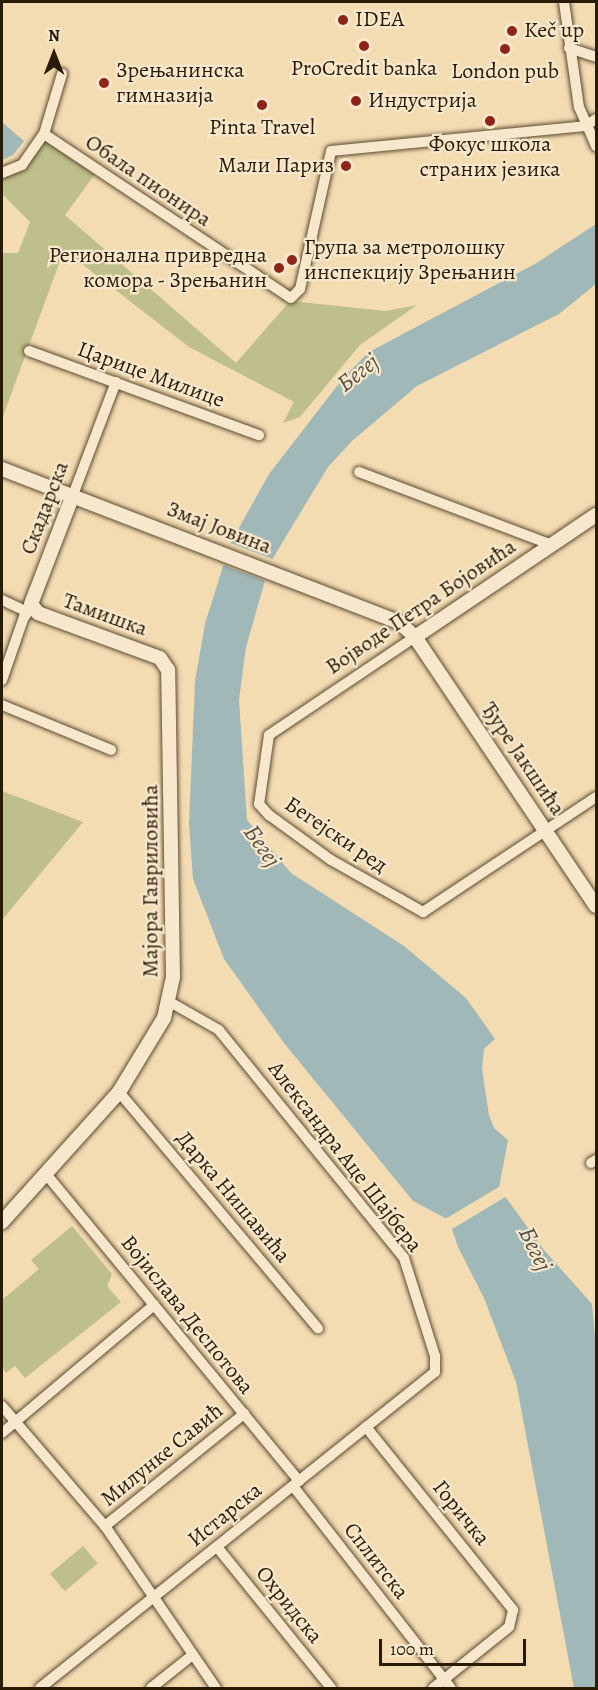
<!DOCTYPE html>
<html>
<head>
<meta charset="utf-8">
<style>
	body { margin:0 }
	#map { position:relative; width:598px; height:1690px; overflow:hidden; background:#f3dbb2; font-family:Alegreya,serif }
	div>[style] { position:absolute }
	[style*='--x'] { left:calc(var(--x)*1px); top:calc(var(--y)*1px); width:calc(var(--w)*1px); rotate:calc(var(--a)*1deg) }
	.green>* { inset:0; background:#bebf8a; transform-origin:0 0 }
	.water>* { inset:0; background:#a1b8b8 }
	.pier>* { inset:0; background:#f3dbb2; transform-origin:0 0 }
	.roads { filter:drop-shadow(0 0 2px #5c4b30) drop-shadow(0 0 2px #5c4b30) }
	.minor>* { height:10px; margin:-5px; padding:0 5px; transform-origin:5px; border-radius:5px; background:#f7e8cd }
	.tertiary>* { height:14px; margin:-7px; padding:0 7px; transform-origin:7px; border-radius:7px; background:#f7e8cd }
	.dots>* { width:16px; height:16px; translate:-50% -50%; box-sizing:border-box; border:3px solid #f7e8cd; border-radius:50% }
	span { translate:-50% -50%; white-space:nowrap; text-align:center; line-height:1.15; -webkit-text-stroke:4.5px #f7e8cd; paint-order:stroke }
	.poi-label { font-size:22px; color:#2a1b05 }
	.left { translate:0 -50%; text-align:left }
	.right { translate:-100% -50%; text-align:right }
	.street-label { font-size:22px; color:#2a1b05 }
	.water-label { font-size:24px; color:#545244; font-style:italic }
	.frame { position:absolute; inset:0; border:3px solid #2a1b05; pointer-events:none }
	.north { position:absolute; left:24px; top:24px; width:60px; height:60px; -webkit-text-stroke:4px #f7e8cd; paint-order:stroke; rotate:0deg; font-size:16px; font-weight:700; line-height:24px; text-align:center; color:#2a1b05 }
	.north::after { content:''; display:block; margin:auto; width:21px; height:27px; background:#2a1b05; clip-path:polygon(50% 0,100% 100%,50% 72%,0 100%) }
	.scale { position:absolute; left:379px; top:1639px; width:147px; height:27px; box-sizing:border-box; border:3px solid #2a1b05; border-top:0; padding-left:8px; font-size:18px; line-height:21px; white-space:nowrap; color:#2a1b05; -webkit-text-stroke:4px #f7e8cd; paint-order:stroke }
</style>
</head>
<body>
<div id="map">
	<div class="green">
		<i style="clip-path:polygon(44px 134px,98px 170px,65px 215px,236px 363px,290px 301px,386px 311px,417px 305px,360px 345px,300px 417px,283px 423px,294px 402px,189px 347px,64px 250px,2px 419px,2px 253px,18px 253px,30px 222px,2px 194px,2px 173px,10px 171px)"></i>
		<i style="clip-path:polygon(2px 791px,83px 822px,2px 920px)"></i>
		<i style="clip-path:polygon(72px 1226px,112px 1274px,107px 1286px,121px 1302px,25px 1378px,15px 1366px,6px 1373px,2px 1367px,2px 1300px,39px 1269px,31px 1260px)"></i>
		<i style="left:83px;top:1546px;width:23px;height:43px;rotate:50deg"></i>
	</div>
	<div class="water">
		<i style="clip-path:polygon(2px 122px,24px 141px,13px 155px,2px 160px)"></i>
		<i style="clip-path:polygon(596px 224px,596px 284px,559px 314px,417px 386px,352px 441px,328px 467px,270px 563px,246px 647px,239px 700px,247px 820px,291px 873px,404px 946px,466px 998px,495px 1039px,484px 1049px,482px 1069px,489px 1115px,494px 1128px,508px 1140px,499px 1188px,544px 1250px,592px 1304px,596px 1347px,596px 1688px,574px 1688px,516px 1382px,484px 1298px,458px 1247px,449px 1220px,413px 1201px,284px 1043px,224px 959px,193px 879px,189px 824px,195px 681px,205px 624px,230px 544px,269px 474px,344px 377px,369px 352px,535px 264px)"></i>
	</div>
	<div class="pier">
		<i style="left:228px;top:542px;width:50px;height:23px;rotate:21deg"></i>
		<i style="left:502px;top:1185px;width:12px;height:73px;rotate:59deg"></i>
	</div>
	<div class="roads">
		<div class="minor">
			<i style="--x:564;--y:2;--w:106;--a:81.9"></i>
			<i style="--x:579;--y:107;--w:43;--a:66.4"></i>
			<i style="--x:569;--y:48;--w:28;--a:18"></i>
			<i style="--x:44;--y:134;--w:296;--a:33.6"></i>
			<i style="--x:291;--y:298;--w:13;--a:-45"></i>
			<i style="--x:300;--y:289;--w:141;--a:-77.3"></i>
			<i style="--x:331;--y:151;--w:255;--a:-5.6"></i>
			<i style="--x:585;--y:126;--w:13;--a:-32"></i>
			<i style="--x:2;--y:173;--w:22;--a:-22"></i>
			<i style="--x:22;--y:165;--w:38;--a:-55"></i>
			<i style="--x:44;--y:134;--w:63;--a:-73.3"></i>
			<i style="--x:29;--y:351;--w:245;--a:20.1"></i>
			<i style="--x:359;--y:472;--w:206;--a:20.7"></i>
			<i style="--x:73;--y:495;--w:121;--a:-69.2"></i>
			<i style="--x:2;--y:600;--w:26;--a:25"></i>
			<i style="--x:415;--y:637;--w:176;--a:146.1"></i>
			<i style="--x:269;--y:735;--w:70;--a:98.2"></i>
			<i style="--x:259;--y:804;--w:15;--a:48"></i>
			<i style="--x:269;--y:815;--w:77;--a:36"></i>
			<i style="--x:331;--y:860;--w:106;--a:29.5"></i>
			<i style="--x:423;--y:912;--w:208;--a:-33.6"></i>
			<i style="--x:2;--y:680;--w:67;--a:-70.8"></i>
			<i style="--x:24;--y:617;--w:13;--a:-51"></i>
			<i style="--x:2;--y:705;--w:118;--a:22.4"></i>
			<i style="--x:119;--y:1092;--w:309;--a:49.9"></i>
			<i style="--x:591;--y:1163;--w:6;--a:-31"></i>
			<i style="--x:46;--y:1174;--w:398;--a:50.5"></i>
			<i style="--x:2;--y:1406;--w:158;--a:49.4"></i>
			<i style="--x:105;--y:1526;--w:196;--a:55.6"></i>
			<i style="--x:366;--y:1427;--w:235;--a:51.2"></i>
			<i style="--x:513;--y:1610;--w:17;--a:103"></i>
			<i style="--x:509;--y:1627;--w:97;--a:141.2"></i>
			<i style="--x:2;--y:1433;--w:199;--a:-40.1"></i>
			<i style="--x:293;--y:1486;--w:256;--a:52"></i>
			<i style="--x:105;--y:1526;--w:179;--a:-38.9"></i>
			<i style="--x:217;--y:1547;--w:181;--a:51"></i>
			<i style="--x:40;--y:1688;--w:506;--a:-38.66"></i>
			<i style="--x:435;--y:1372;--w:16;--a:-90"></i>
			<i style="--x:435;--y:1356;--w:103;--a:-107.6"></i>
			<i style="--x:404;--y:1258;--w:294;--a:-129.1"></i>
			<i style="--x:219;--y:1030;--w:56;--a:-150.3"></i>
			<i style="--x:151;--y:1688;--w:50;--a:-38.5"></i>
		</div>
		<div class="tertiary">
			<i style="--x:2;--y:469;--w:425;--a:21.1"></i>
			<i style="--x:399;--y:622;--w:22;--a:43"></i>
			<i style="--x:415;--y:637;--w:324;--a:56.1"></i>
			<i style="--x:415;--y:637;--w:218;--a:-34"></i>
			<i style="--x:2;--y:1222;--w:175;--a:-48"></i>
			<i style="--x:119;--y:1092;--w:87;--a:-58.7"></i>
			<i style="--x:164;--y:1018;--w:42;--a:-77.6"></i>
			<i style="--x:173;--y:977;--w:307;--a:-90.9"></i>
			<i style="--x:168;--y:670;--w:14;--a:-124"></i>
			<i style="--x:160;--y:658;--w:130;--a:-159.8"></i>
			<i style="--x:38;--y:613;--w:11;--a:-128"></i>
			<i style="--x:31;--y:604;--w:117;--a:-68.9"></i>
		</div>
	</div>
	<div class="dots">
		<i style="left:343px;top:20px;background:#8f2418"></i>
		<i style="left:512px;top:31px;background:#8f2418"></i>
		<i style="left:364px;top:46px;background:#8f2418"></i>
		<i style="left:505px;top:49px;background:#8f2418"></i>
		<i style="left:104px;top:83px;background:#8f2418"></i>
		<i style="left:356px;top:101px;background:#8f2418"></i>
		<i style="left:262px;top:105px;background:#8f2418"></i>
		<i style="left:490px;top:121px;background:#8f2418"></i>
		<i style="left:346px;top:166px;background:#8f2418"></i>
		<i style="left:292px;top:260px;background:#8f2418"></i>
		<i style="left:279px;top:268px;background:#8f2418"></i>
	</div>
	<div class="poi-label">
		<span class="left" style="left:355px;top:20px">IDEA</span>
		<span class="left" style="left:524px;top:31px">Keč up</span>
		<span style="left:364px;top:69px">ProCredit banka</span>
		<span class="left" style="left:116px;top:83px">Зрењанинска<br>гимназија</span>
		<span style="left:505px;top:72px">London pub</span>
		<span class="left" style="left:368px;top:101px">Индустрија</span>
		<span style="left:262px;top:128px">Pinta Travel</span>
		<span style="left:490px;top:157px">Фокус школа<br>страних језика</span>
		<span class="right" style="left:334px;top:166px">Мали Париз</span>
		<span class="left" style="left:304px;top:260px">Група за метролошку<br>инспекцију Зрењанин</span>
		<span class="right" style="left:267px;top:268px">Регионална привредна<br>комора - Зрењанин</span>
	</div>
	<div class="street-label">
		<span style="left:148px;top:181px;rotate:34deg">Обала пионира</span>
		<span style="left:151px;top:375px;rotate:20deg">Царице Милице</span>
		<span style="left:45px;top:508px;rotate:-69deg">Скадарска</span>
		<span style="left:219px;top:528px;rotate:21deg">Змај Јовина</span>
		<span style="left:421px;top:607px;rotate:-34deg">Војводе Петра Бојовића</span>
		<span style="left:105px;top:615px;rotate:20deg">Тамишка</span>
		<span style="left:523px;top:759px;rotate:56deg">Ђуре Јакшића</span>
		<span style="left:336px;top:835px;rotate:34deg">Бегејски ред</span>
		<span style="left:151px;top:881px;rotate:-90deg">Мајора Гавриловића</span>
		<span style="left:345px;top:1157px;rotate:52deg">Александра Аце Шајбера</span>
		<span style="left:233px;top:1197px;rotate:50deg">Дарка Нишавића</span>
		<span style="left:187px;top:1315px;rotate:51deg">Војислава Деспотова</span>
		<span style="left:162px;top:1455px;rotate:-39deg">Милунке Савић</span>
		<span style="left:461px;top:1513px;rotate:51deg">Горичка</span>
		<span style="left:225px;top:1515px;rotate:-39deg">Истарска</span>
		<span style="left:376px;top:1561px;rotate:52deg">Сплитска</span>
		<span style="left:289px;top:1605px;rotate:51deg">Охридска</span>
	</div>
	<div class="water-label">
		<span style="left:358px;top:373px;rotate:-38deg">Бегеј</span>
		<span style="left:262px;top:846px;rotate:55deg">Бегеј</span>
		<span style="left:535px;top:1249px;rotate:64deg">Бегеј</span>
	</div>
	<div class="frame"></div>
	<div class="north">N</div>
	<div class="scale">100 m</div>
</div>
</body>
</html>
